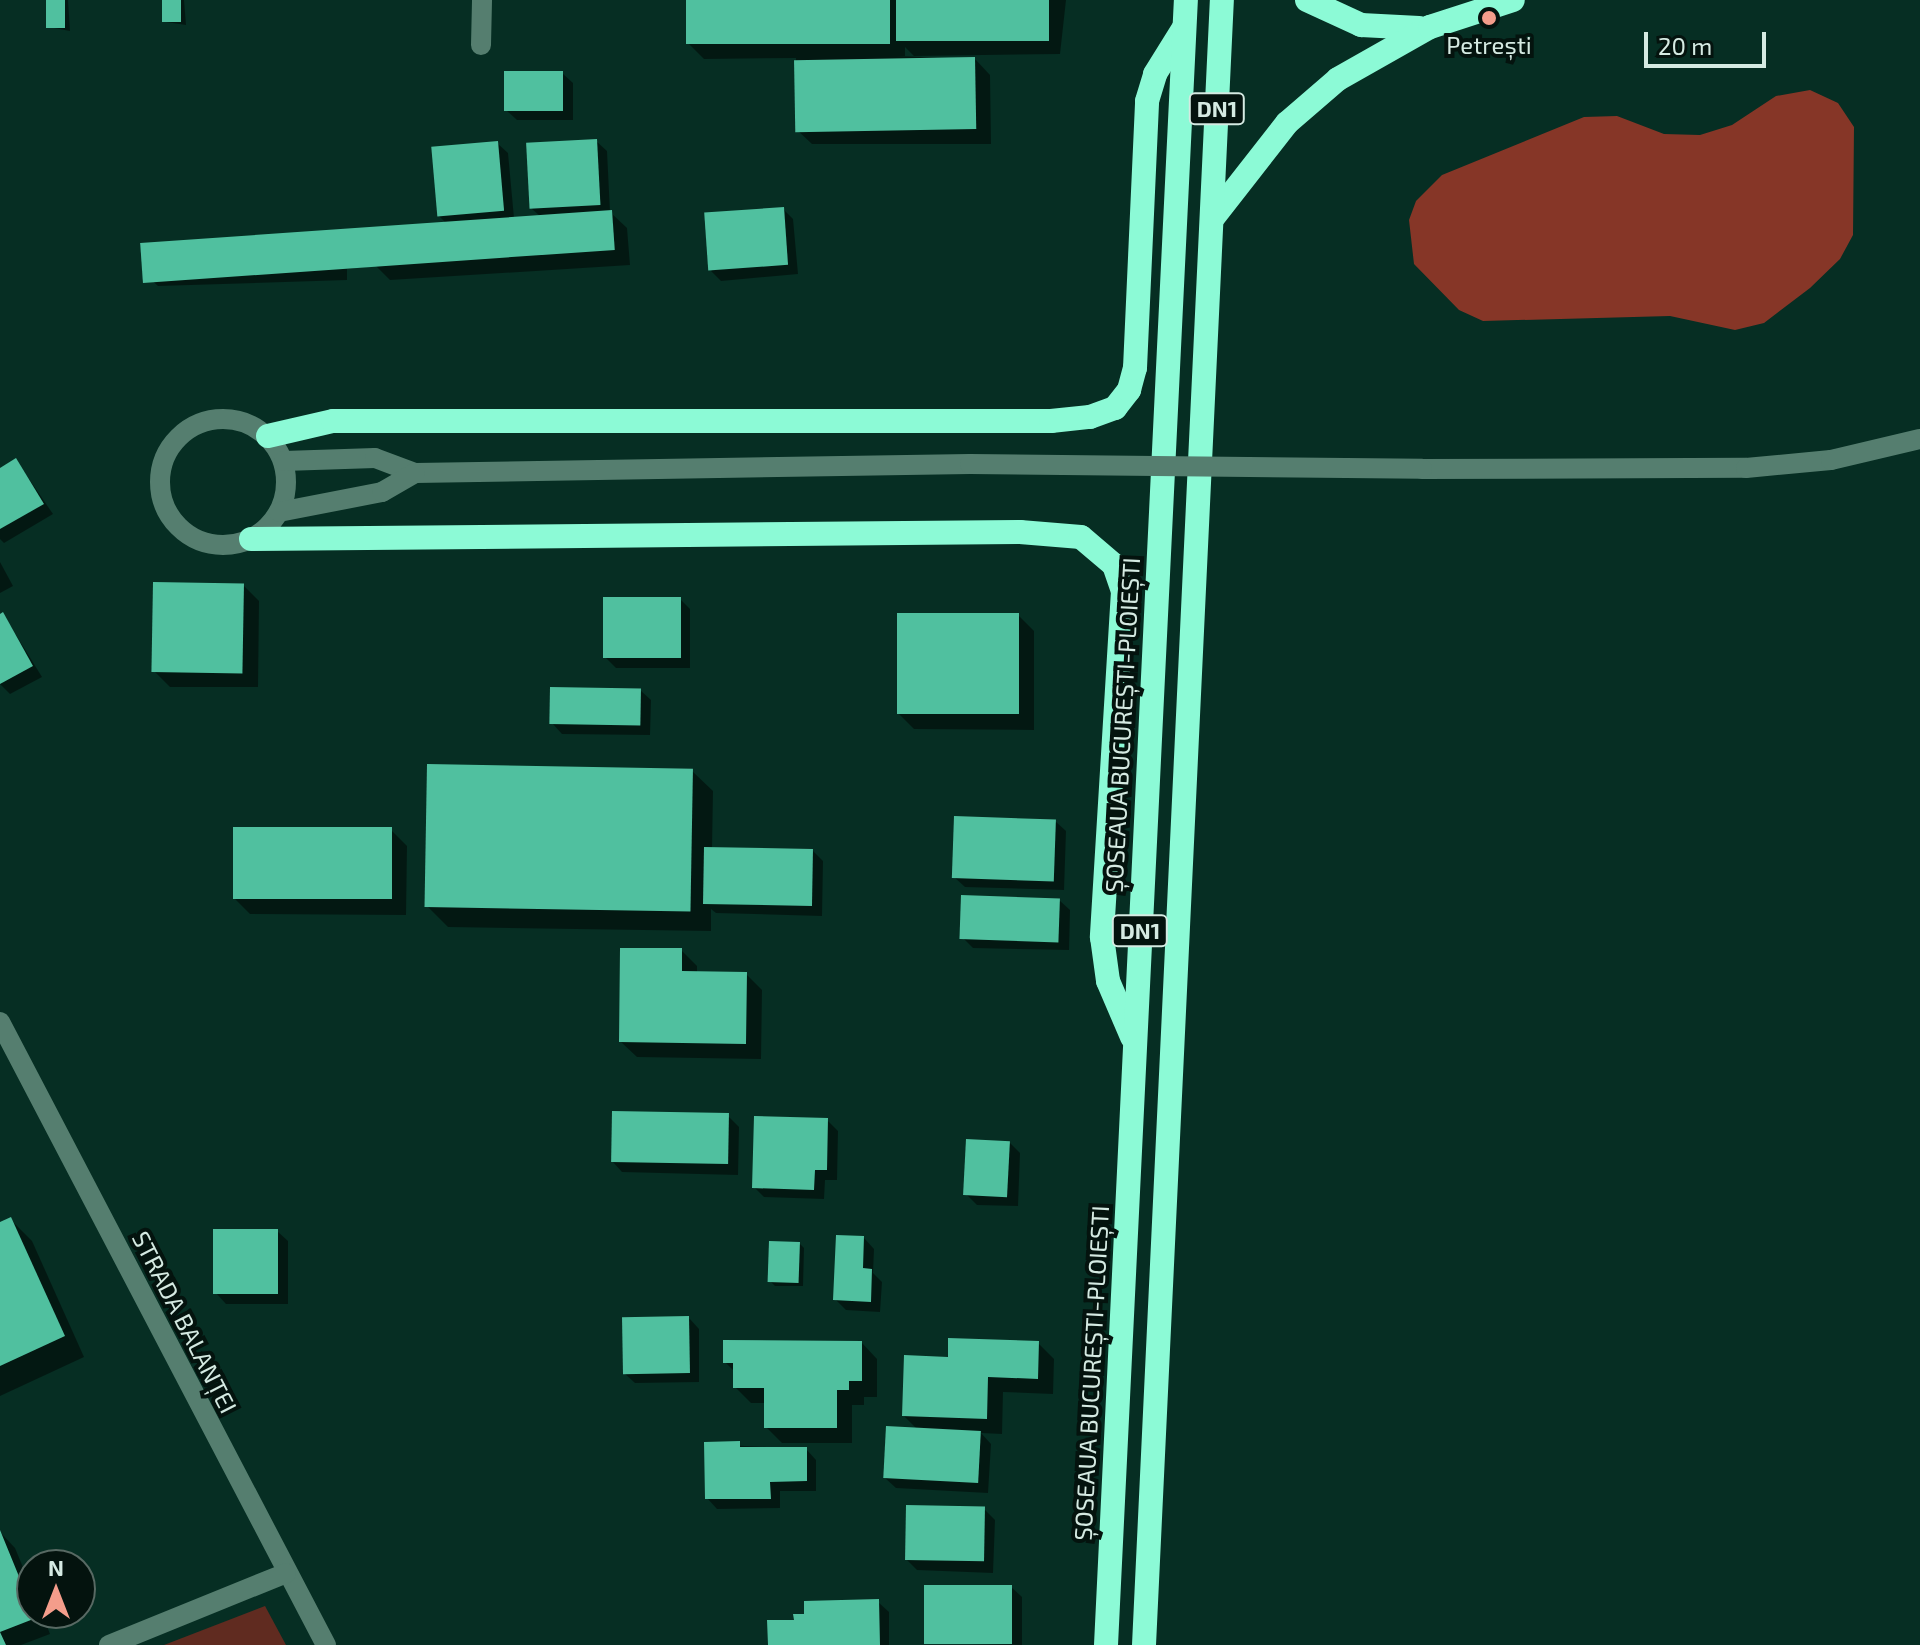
<!DOCTYPE html>
<html>
<head>
<meta charset="utf-8">
<style>
	body { margin:0 }
	#map { position:relative; width:1920px; height:1645px; overflow:hidden; background:#062e23; font-family:"Exo 2",sans-serif }
	div>[style] { position:absolute }
	[style*='--x'] { left:calc(var(--x)*1px); top:calc(var(--y)*1px); width:calc(var(--w)*1px); rotate:calc(var(--a)*1deg) }
	.green>* { inset:0; background:#602b20 }
	.water>* { inset:0; background:#863627 }
	.shadow>* { inset:0; background:#0007 }
	.building>* { inset:0; background:#50c09f; transform-origin:0 0 }
	.minor>* { height:20px; margin:-10px; padding:0 10px; transform-origin:10px; border-radius:10px; background:#557e6f }
	.minor>.ring { margin:-10px; padding:0; box-sizing:content-box; background:none; border:20px solid #557e6f; border-radius:50% }
	.highway>* { height:24px; margin:-12px; padding:0 12px; transform-origin:12px; border-radius:12px; background:#8cfad6 }
	.minor-bridge>* { height:20px; margin:-10px; padding:0 10px; transform-origin:10px; border-radius:10px; background:#557e6f }
	.dots>* { width:22px; height:22px; translate:-50% -50%; box-sizing:border-box; border:4px solid #04130e; border-radius:50% }
	span { translate:-50% -50%; white-space:nowrap; text-align:center; line-height:1.15; -webkit-text-stroke:8px #04130e; paint-order:stroke }
	.shield-label span { padding:2px 6px; background:#04130e; border:2px solid; border-radius:6px; -webkit-text-stroke-width:0 }
	.shield-label { font-size:22px; color:#d5eae2; font-weight:700 }
	.poi-label { font-size:24px; color:#d5eae2 }
	.street-label { font-size:24px; color:#d5eae2 }
	.north { position:absolute; left:16px; top:1549px; width:80px; height:80px; box-sizing:border-box; background:#04130e; border:2px solid #586963; border-radius:50%; rotate:0deg; font-size:22px; font-weight:700; line-height:32px; text-align:center; color:#d5eae2 }
	.north::after { content:''; display:block; margin:auto; width:28px; height:36px; background:#f49d8b; clip-path:polygon(50% 0,100% 100%,50% 72%,0 100%) }
	.scale { position:absolute; left:1644px; top:32px; width:122px; height:36px; box-sizing:border-box; border:4px solid #d5eae2; border-top:0; padding-left:10px; font-size:24px; line-height:28px; white-space:nowrap; color:#d5eae2; -webkit-text-stroke:6px #04130e; paint-order:stroke }
</style>
</head>
<body>
<div id="map">
	<div class="green">
		<i style="clip-path:polygon(265px 1606px,286px 1645px,164px 1645px)"></i>
	</div>
	<div class="water">
		<i style="clip-path:polygon(1810px 90px,1838px 103px,1854px 127px,1853px 235px,1840px 259px,1810px 288px,1764px 323px,1735px 330px,1670px 316px,1483px 321px,1459px 310px,1414px 264px,1409px 220px,1416px 201px,1442px 175px,1584px 117px,1617px 116px,1664px 134px,1700px 135px,1732px 125px,1776px 96px)"></i>
	</div>
	<div class="shadow">
		<i style="clip-path:polygon(48px 0,68px 0,70px 31px,49px 27px)"></i>
		<i style="clip-path:polygon(164px 0,184px 0,186px 25px,166px 22px)"></i>
		<i style="clip-path:polygon(688px 0,1066px 0,1060px 54px,914px 56px,905px 47px,905px 56px,896px 56px,975px 59px,990px 75px,991px 144px,812px 144px,796px 129px,796px 58px,704px 59px,688px 43px)"></i>
		<i style="clip-path:polygon(562px 73px,573px 83px,573px 120px,517px 120px,506px 110px)"></i>
		<i style="clip-path:polygon(596px 141px,607px 151px,610px 212px,627px 228px,630px 265px,390px 280px,376px 266px,347px 269px,347px 280px,158px 286px,142px 271px,445px 222px,439px 216px,497px 143px,508px 153px,514px 218px,540px 216px,532px 209px)"></i>
		<i style="clip-path:polygon(783px 209px,793px 219px,798px 274px,721px 281px,711px 271px)"></i>
		<i style="clip-path:polygon(16px 460px,53px 514px,4px 543px,0 539px,0 470px)"></i>
		<i style="clip-path:polygon(0 562px,13px 586px,0 593px)"></i>
		<i style="clip-path:polygon(243px 585px,259px 601px,258px 687px,170px 687px,154px 671px)"></i>
		<i style="clip-path:polygon(680px 599px,690px 609px,690px 668px,616px 668px,605px 657px)"></i>
		<i style="clip-path:polygon(3px 614px,42px 677px,10px 694px,0 684px)"></i>
		<i style="clip-path:polygon(1018px 615px,1034px 631px,1034px 730px,914px 729px,898px 713px)"></i>
		<i style="clip-path:polygon(640px 690px,651px 700px,650px 735px,562px 734px,552px 723px)"></i>
		<i style="clip-path:polygon(692px 771px,713px 791px,712px 849px,813px 851px,823px 861px,822px 916px,716px 913px,711px 909px,711px 931px,448px 927px,427px 906px)"></i>
		<i style="clip-path:polygon(1055px 821px,1066px 831px,1064px 890px,965px 887px,954px 877px)"></i>
		<i style="clip-path:polygon(391px 830px,407px 846px,406px 915px,250px 914px,234px 898px)"></i>
		<i style="clip-path:polygon(1059px 900px,1070px 910px,1069px 950px,973px 948px,963px 938px)"></i>
		<i style="clip-path:polygon(681px 950px,697px 966px,697px 973px,746px 974px,762px 990px,761px 1059px,637px 1057px,621px 1042px)"></i>
		<i style="clip-path:polygon(728px 1116px,739px 1127px,738px 1175px,622px 1172px,612px 1161px)"></i>
		<i style="clip-path:polygon(827px 1120px,838px 1131px,837px 1180px,825px 1180px,824px 1199px,764px 1197px,754px 1187px)"></i>
		<i style="clip-path:polygon(1010px 1143px,1020px 1153px,1018px 1206px,977px 1205px,966px 1194px)"></i>
		<i style="clip-path:polygon(11px 1220px,32px 1241px,84px 1357px,0 1396px,0 1225px)"></i>
		<i style="clip-path:polygon(277px 1231px,288px 1241px,288px 1304px,226px 1304px,216px 1293px)"></i>
		<i style="clip-path:polygon(864px 1238px,874px 1249px,873px 1273px,882px 1282px,880px 1312px,846px 1310px,835px 1299px)"></i>
		<i style="clip-path:polygon(800px 1244px,804px 1248px,803px 1286px,775px 1286px,770px 1281px)"></i>
		<i style="clip-path:polygon(689px 1318px,699px 1329px,699px 1382px,635px 1383px,624px 1373px)"></i>
		<i style="clip-path:polygon(862px 1343px,877px 1359px,877px 1397px,864px 1397px,864px 1405px,852px 1405px,852px 1443px,782px 1443px,766px 1427px,766px 1403px,751px 1403px,735px 1387px,735px 1372px,725px 1362px)"></i>
		<i style="clip-path:polygon(1038px 1343px,1054px 1359px,1053px 1394px,1003px 1392px,1002px 1434px,981px 1433px,991px 1444px,988px 1493px,896px 1488px,885px 1478px,918px 1430px,904px 1416px)"></i>
		<i style="clip-path:polygon(706px 1444px,806px 1449px,816px 1460px,816px 1491px,780px 1491px,780px 1508px,717px 1509px,707px 1498px)"></i>
		<i style="clip-path:polygon(984px 1509px,995px 1520px,993px 1573px,917px 1570px,907px 1560px)"></i>
		<i style="clip-path:polygon(0 1532px,15px 1548px,32px 1589px,32px 1613px,42px 1613px,50px 1634px,21px 1645px,0 1645px)"></i>
		<i style="clip-path:polygon(1011px 1587px,1022px 1597px,1022px 1645px,926px 1643px)"></i>
		<i style="clip-path:polygon(878px 1602px,889px 1612px,889px 1645px,770px 1645px,796px 1622px)"></i>
	</div>
	<div class="building">
		<i style="left:46px;top:0;width:19px;height:28px"></i>
		<i style="left:162px;top:0;width:19px;height:22px"></i>
		<i style="left:686px;top:0;width:204px;height:44px"></i>
		<i style="left:896px;top:0;width:153px;height:41px"></i>
		<i style="left:975px;top:57px;width:72px;height:181px;rotate:89deg"></i>
		<i style="left:504px;top:71px;width:59px;height:40px"></i>
		<i style="left:597px;top:139px;width:66px;height:71px;rotate:87deg"></i>
		<i style="left:498px;top:141px;width:70px;height:67px;rotate:85deg"></i>
		<i style="left:784px;top:207px;width:58px;height:80px;rotate:86deg"></i>
		<i style="left:612px;top:210px;width:40px;height:473px;rotate:86deg"></i>
		<i style="clip-path:polygon(16px 458px,44px 504px,0 529px,0 468px)"></i>
		<i style="left:153px;top:582px;width:91px;height:90px;rotate:1deg"></i>
		<i style="left:603px;top:597px;width:78px;height:61px"></i>
		<i style="clip-path:polygon(3px 612px,33px 666px,0 684px,0 614px)"></i>
		<i style="left:897px;top:613px;width:122px;height:101px"></i>
		<i style="left:550px;top:687px;width:91px;height:37px;rotate:1deg"></i>
		<i style="left:427px;top:764px;width:266px;height:143px;rotate:1deg"></i>
		<i style="left:954px;top:816px;width:102px;height:62px;rotate:2deg"></i>
		<i style="left:233px;top:827px;width:159px;height:72px"></i>
		<i style="left:704px;top:847px;width:109px;height:57px;rotate:1deg"></i>
		<i style="left:961px;top:895px;width:99px;height:44px;rotate:2deg"></i>
		<i style="clip-path:polygon(620px 948px,682px 948px,682px 971px,747px 972px,746px 1044px,619px 1042px)"></i>
		<i style="left:612px;top:1111px;width:117px;height:51px;rotate:1deg"></i>
		<i style="clip-path:polygon(754px 1116px,828px 1118px,827px 1170px,815px 1170px,814px 1190px,752px 1188px)"></i>
		<i style="left:966px;top:1139px;width:44px;height:56px;rotate:3deg"></i>
		<i style="clip-path:polygon(11px 1217px,65px 1336px,0 1366px,0 1222px)"></i>
		<i style="left:213px;top:1229px;width:65px;height:65px"></i>
		<i style="clip-path:polygon(836px 1235px,864px 1236px,863px 1268px,872px 1269px,871px 1302px,833px 1300px)"></i>
		<i style="left:769px;top:1241px;width:31px;height:41px;rotate:2deg"></i>
		<i style="left:689px;top:1316px;width:57px;height:67px;rotate:89deg"></i>
		<i style="clip-path:polygon(948px 1338px,1039px 1341px,1038px 1379px,988px 1377px,987px 1419px,902px 1416px,904px 1355px,948px 1357px)"></i>
		<i style="clip-path:polygon(723px 1340px,862px 1341px,862px 1381px,849px 1381px,849px 1390px,837px 1390px,837px 1428px,764px 1428px,764px 1388px,733px 1388px,733px 1363px,723px 1363px)"></i>
		<i style="left:886px;top:1426px;width:95px;height:52px;rotate:3deg"></i>
		<i style="clip-path:polygon(740px 1441px,740px 1447px,807px 1447px,807px 1481px,770px 1482px,771px 1499px,705px 1499px,704px 1442px)"></i>
		<i style="left:906px;top:1505px;width:79px;height:55px;rotate:1deg"></i>
		<i style="clip-path:polygon(0 1530px,36px 1618px,0 1632px,6px 1645px,0 1645px)"></i>
		<i style="left:924px;top:1585px;width:88px;height:59px"></i>
		<i style="clip-path:polygon(879px 1599px,880px 1645px,768px 1645px,767px 1620px,794px 1620px,793px 1614px,804px 1614px,804px 1601px)"></i>
	</div>
	<div class="minor">
		<i style="--x:481;--y:45;--w:45;--a:-88.7"></i>
		<i class="ring" style="left:160px;top:419px;width:106px;height:106px"></i>
		<i style="--x:284;--y:461;--w:91;--a:-1.9"></i>
		<i style="--x:375;--y:458;--w:43;--a:20.6"></i>
		<i style="--x:415;--y:473;--w:555;--a:-0.93"></i>
		<i style="--x:1422;--y:469;--w:324;--a:-0.2"></i>
		<i style="--x:1746;--y:468;--w:85;--a:-5.4"></i>
		<i style="--x:1831;--y:460;--w:91;--a:-13.3"></i>
		<i style="--x:279;--y:512;--w:105;--a:-11"></i>
		<i style="--x:382;--y:492;--w:38;--a:-30"></i>
		<i style="--x:0;--y:1022;--w:703;--a:62.38"></i>
		<i style="--x:109;--y:1645;--w:191;--a:-22.1"></i>
	</div>
	<div class="highway">
		<i style="--x:1307;--y:0;--w:60;--a:24.8"></i>
		<i style="--x:1361;--y:25;--w:58;--a:3"></i>
		<i style="--x:1212;--y:219;--w:122;--a:-52"></i>
		<i style="--x:1287;--y:123;--w:67;--a:-40.8"></i>
		<i style="--x:1338;--y:79;--w:106;--a:-29.5"></i>
		<i style="--x:1430;--y:27;--w:87;--a:-18"></i>
		<i style="--x:268;--y:436;--w:67;--a:-13"></i>
		<i style="--x:333;--y:421;--w:718;--a:0"></i>
		<i style="--x:1051;--y:421;--w:39;--a:-6"></i>
		<i style="--x:1090;--y:417;--w:27;--a:-20"></i>
		<i style="--x:1115;--y:408;--w:23;--a:-52"></i>
		<i style="--x:1129;--y:390;--w:23;--a:-75"></i>
		<i style="--x:1135;--y:368;--w:267;--a:-87.4"></i>
		<i style="--x:1147;--y:101;--w:28;--a:-73"></i>
		<i style="--x:1155;--y:74;--w:53;--a:-58.1"></i>
		<i style="--x:251;--y:539;--w:769;--a:-0.52"></i>
		<i style="--x:1020;--y:532;--w:61;--a:4.7"></i>
		<i style="--x:1081;--y:537;--w:43;--a:40.3"></i>
		<i style="--x:1114;--y:565;--w:28;--a:71"></i>
		<i style="--x:1123;--y:591;--w:347;--a:93.5"></i>
		<i style="--x:1102;--y:937;--w:44;--a:82.2"></i>
		<i style="--x:1108;--y:981;--w:61;--a:66.8"></i>
		<i style="--x:1106;--y:1645;--w:1647;--a:-87.22"></i>
		<i style="--x:1144;--y:1645;--w:1647;--a:-87.29"></i>
	</div>
	<div class="minor-bridge">
		<i style="--x:970;--y:464;--w:452;--a:0.6"></i>
	</div>
	<div class="dots">
		<i style="left:1489px;top:18px;background:#f49d8b"></i>
	</div>
	<div class="shield-label">
		<span style="left:1217px;top:109px">DN1</span>
		<span style="left:1140px;top:931px">DN1</span>
	</div>
	<div class="poi-label">
		<span style="left:1489px;top:45px">Petrești</span>
	</div>
	<div class="street-label">
		<span style="left:1122px;top:725px;rotate:-87deg">ȘOSEAUA BUCUREȘTI-PLOIEȘTI</span>
		<span style="left:185px;top:1322px;rotate:63deg">STRADA BALANȚEI</span>
		<span style="left:1091px;top:1373px;rotate:-87deg">ȘOSEAUA BUCUREȘTI-PLOIEȘTI</span>
	</div>
	<div class="north">N</div>
	<div class="scale">20 m</div>
</div>
</body>
</html>
